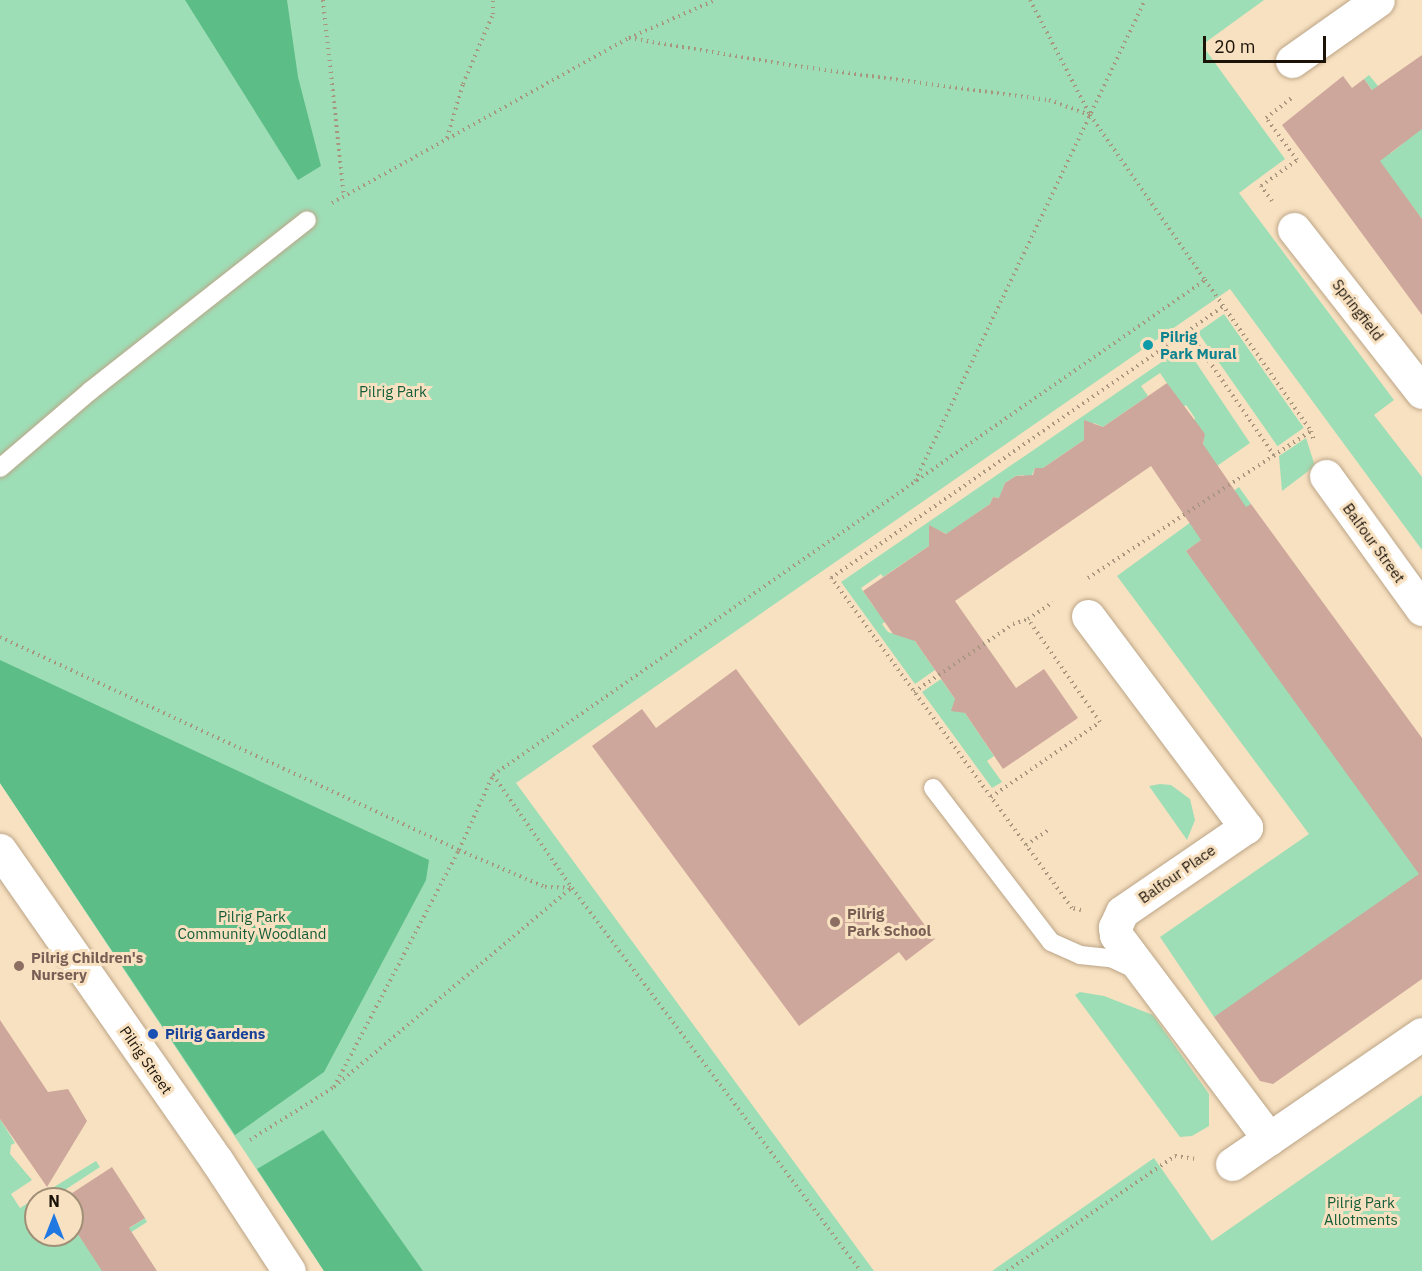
<!DOCTYPE html>
<html>
<head>
<meta charset="utf-8">
<style>
	body { margin:0 }
	#map { position:relative; width:1422px; height:1271px; overflow:hidden; background:#f8e1c1; font-family:"IBM Plex Sans",sans-serif }
	div>[style] { position:absolute }
	[style*='--x'] { left:calc(var(--x)*1px); top:calc(var(--y)*1px); width:calc(var(--w)*1px); rotate:calc(var(--a)*1deg) }
	.green>* { inset:0; background:#9edeb6; transform-origin:0 0 }
	.forest>* { inset:0; background:#5cbd87 }
	.building>* { inset:0; background:#cda79b }
	.path>* { height:4px; margin-top:-2px; transform-origin:0; background:repeating-linear-gradient(90deg,#a7957d 0 1.5px,transparent 0 6px) }
	.roads { filter:drop-shadow(0 0 2px #bba587) drop-shadow(0 0 2px #bba587) }
	.service>* { height:18px; margin:-9px; padding:0 9px; transform-origin:9px; border-radius:9px; background:#fff }
	.minor>* { height:33px; margin:-16.5px; padding:0 16.5px; transform-origin:16.5px; border-radius:16.5px; background:#fff }
	.tertiary>* { height:33px; margin:-16.5px; padding:0 16.5px; transform-origin:16.5px; border-radius:16.5px; background:#fff }
	.dots>* { width:16px; height:16px; translate:-50% -50%; box-sizing:border-box; border:3px solid #f8e1c1; border-radius:50% }
	span { translate:-50% -50%; white-space:nowrap; text-align:center; line-height:1.15; -webkit-text-stroke:6px #f8e1c1; paint-order:stroke }
	.street-label { font-size:15px; color:#1b1308 }
	.culture-label { font-size:15px; color:#0d838f; font-weight:700 }
	.left { translate:0 -50%; text-align:left }
	.park-label { font-size:15px; color:#145d39 }
	.education-label { font-size:15px; color:#785e54; font-weight:700 }
	.transit-label { font-size:15px; color:#164399; font-weight:700 }
	.north { position:absolute; left:24px; top:1187px; width:60px; height:60px; box-sizing:border-box; background:#f8e1c1; border:2px solid #a08f77; border-radius:50%; rotate:0deg; font-size:16px; font-weight:700; line-height:24px; text-align:center; color:#1b1308 }
	.north::after { content:''; display:block; margin:auto; width:21px; height:27px; background:#2079e3; clip-path:polygon(50% 0,100% 100%,50% 72%,0 100%) }
	.scale { position:absolute; left:1203px; top:36px; width:123px; height:27px; box-sizing:border-box; border:3px solid #1b1308; border-top:0; padding-left:8px; font-size:18px; line-height:21px; white-space:nowrap; color:#1b1308; -webkit-text-stroke:4px #f8e1c1; paint-order:stroke }
</style>
</head>
<body>
<div id="map">
	<div class="green">
		<i style="clip-path:polygon(0 0,1264px 0,1202px 45px,1285px 159px,1239px 193px,1394px 400px,1374px 415px,1422px 477px,1422px 550px,1230px 289px,516px 783px,874px 1271px,324px 1271px,0 783px)"></i>
		<i style="clip-path:polygon(1369px 75px,1383px 92px,1422px 125px,1422px 219px,1410px 203px,1352px 165px,1383px 142px,1391px 153px,1406px 141px,1401px 128px,1364px 79px)"></i>
		<i style="left:1224px;top:314px;width:139px;height:32px;rotate:55deg"></i>
		<i style="clip-path:polygon(1185px 346px,1250px 443px,1217px 466px,1203px 445px,1204px 438px,1197px 436px,1192px 427px,1195px 418px,1186px 405px,1179px 410px,1173px 392px,1160px 373px,1141px 386px,1148px 396px,1103px 427px,1094px 423px,1084px 429px,1084px 440px,1043px 468px,1035px 468px,1032px 475px,1027px 479px,1024px 475px,1016px 476px,1005px 483px,1002px 491px,1004px 494px,1000px 498px,993px 497px,990px 504px,947px 534px,938px 530px,929px 536px,929px 546px,883px 577px,881px 574px,861px 588px,874px 607px,889px 619px,882px 624px,888px 632px,901px 636px,908px 631px,935px 670px,915px 684px,841px 582px)"></i>
		<i style="clip-path:polygon(1306px 438px,1315px 466px,1282px 491px,1279px 456px)"></i>
		<i style="clip-path:polygon(1239px 487px,1251px 504px,1186px 551px,1422px 864px,1422px 899px,1214px 1017px,1160px 937px,1309px 834px,1117px 576px)"></i>
		<i style="clip-path:polygon(941px 679px,955px 699px,955px 709px,965px 713px,994px 756px,987px 761px,1002px 782px,992px 788px,922px 692px)"></i>
		<i style="clip-path:polygon(1160px 784px,1171px 785px,1190px 799px,1195px 820px,1187px 840px,1149px 786px)"></i>
		<i style="clip-path:polygon(1080px 992px,1104px 996px,1153px 1015px,1209px 1094px,1209px 1126px,1192px 1136px,1180px 1137px,1075px 995px)"></i>
		<i style="clip-path:polygon(1422px 1095px,1422px 1271px,992px 1271px,1154px 1158px,1212px 1241px)"></i>
		<i style="clip-path:polygon(0 1119px,15px 1143px,11px 1145px,10px 1154px,32px 1180px,11px 1194px,20px 1208px,96px 1161px,100px 1167px,51px 1199px,36px 1199px,36px 1209px,26px 1216px,36px 1235px,72px 1235px,73px 1227px,91px 1253px,145px 1218px,147px 1222px,111px 1245px,127px 1271px,0 1271px)"></i>
	</div>
	<div class="forest">
		<i style="clip-path:polygon(185px 0,287px 0,298px 77px,321px 166px,298px 180px)"></i>
		<i style="clip-path:polygon(0 660px,429px 860px,426px 880px,324px 1072px,235px 1135px,0 783px)"></i>
		<i style="clip-path:polygon(323px 1130px,423px 1271px,324px 1271px,257px 1169px)"></i>
	</div>
	<div class="building">
		<i style="clip-path:polygon(1422px 55px,1422px 129px,1380px 161px,1422px 219px,1422px 315px,1282px 125px,1343px 76px,1352px 88px,1364px 79px,1372px 90px)"></i>
		<i style="clip-path:polygon(1167px 383px,1205px 434px,1203px 444px,1246px 507px,1251px 504px,1422px 738px,1422px 979px,1273px 1084px,1260px 1081px,1214px 1017px,1419px 874px,1186px 551px,1201px 540px,1151px 466px,955px 601px,1016px 688px,1044px 669px,1078px 718px,1003px 769px,965px 713px,951px 711px,955px 699px,915px 641px,893px 634px,863px 591px,929px 546px,929px 525px,946px 534px,990px 504px,993px 497px,999px 498px,1005px 483px,1016px 476px,1033px 475px,1035px 468px,1043px 468px,1084px 440px,1084px 420px,1103px 427px)"></i>
		<i style="clip-path:polygon(736px 669px,935px 939px,906px 961px,899px 952px,799px 1026px,592px 746px,642px 709px,656px 728px)"></i>
		<i style="clip-path:polygon(0 1020px,48px 1092px,68px 1089px,87px 1121px,47px 1187px,0 1119px)"></i>
		<i style="clip-path:polygon(112px 1167px,145px 1218px,129px 1228px,157px 1271px,102px 1271px,72px 1225px,72px 1199px,63px 1199px)"></i>
	</div>
	<div class="path">
		<i style="--x:323;--y:0;--w:196;--a:83.9"></i>
		<i style="--x:1030;--y:0;--w:130;--a:62.4"></i>
		<i style="--x:1090;--y:115;--w:201;--a:55.1"></i>
		<i style="--x:629;--y:38;--w:162;--a:9.6"></i>
		<i style="--x:789;--y:65;--w:262;--a:7.7"></i>
		<i style="--x:1049;--y:100;--w:44;--a:20.1"></i>
		<i style="--x:447;--y:138;--w:56;--a:-73.5"></i>
		<i style="--x:463;--y:84;--w:76;--a:-66.8"></i>
		<i style="--x:493;--y:14;--w:14;--a:-90"></i>
		<i style="--x:1272;--y:201;--w:19;--a:-126"></i>
		<i style="--x:1261;--y:186;--w:44;--a:-35.8"></i>
		<i style="--x:1297;--y:160;--w:52;--a:-126.4"></i>
		<i style="--x:1266;--y:118;--w:33;--a:-38"></i>
		<i style="--x:332;--y:203;--w:340;--a:-29.1"></i>
		<i style="--x:629;--y:38;--w:94;--a:-23.8"></i>
		<i style="--x:1188;--y:331;--w:151;--a:55.3"></i>
		<i style="--x:915;--y:481;--w:533;--a:-64.44"></i>
		<i style="--x:1088;--y:578;--w:267;--a:-33.4"></i>
		<i style="--x:0;--y:637;--w:506;--a:24.89"></i>
		<i style="--x:459;--y:850;--w:94;--a:23.3"></i>
		<i style="--x:545;--y:887;--w:27;--a:2"></i>
		<i style="--x:914;--y:692;--w:120;--a:-34.5"></i>
		<i style="--x:1013;--y:624;--w:16;--a:-18"></i>
		<i style="--x:493;--y:775;--w:138;--a:55"></i>
		<i style="--x:572;--y:888;--w:480;--a:53"></i>
		<i style="--x:991;--y:797;--w:132;--a:-34.5"></i>
		<i style="--x:1100;--y:722;--w:126;--a:-125"></i>
		<i style="--x:1028;--y:619;--w:30;--a:-34"></i>
		<i style="--x:1026;--y:845;--w:29;--a:-34"></i>
		<i style="--x:1081;--y:910;--w:9;--a:-167"></i>
		<i style="--x:1072;--y:908;--w:409;--a:-126.1"></i>
		<i style="--x:831;--y:578;--w:478;--a:-34.7"></i>
		<i style="--x:334;--y:1087;--w:268;--a:-62.2"></i>
		<i style="--x:459;--y:850;--w:82;--a:-65.6"></i>
		<i style="--x:493;--y:775;--w:867;--a:-34.81"></i>
		<i style="--x:1205;--y:280;--w:184;--a:54.9"></i>
		<i style="--x:1311;--y:431;--w:10;--a:73"></i>
		<i style="--x:250;--y:1140;--w:99;--a:-32.2"></i>
		<i style="--x:334;--y:1087;--w:309;--a:-40"></i>
		<i style="--x:1007;--y:1271;--w:204;--a:-34.4"></i>
		<i style="--x:1175;--y:1156;--w:21;--a:8"></i>
	</div>
	<div class="roads">
		<div class="service">
			<i style="--x:0;--y:468;--w:118;--a:-40.5"></i>
			<i style="--x:90;--y:391;--w:276;--a:-38.2"></i>
			<i style="--x:933;--y:788;--w:194;--a:52.5"></i>
			<i style="--x:1051;--y:942;--w:32;--a:24"></i>
			<i style="--x:1080;--y:955;--w:31;--a:6"></i>
			<i style="--x:1111;--y:958;--w:26;--a:25"></i>
		</div>
		<div class="minor">
			<i style="--x:1292;--y:61;--w:105;--a:-35.3"></i>
			<i style="--x:1294;--y:229;--w:207;--a:51.9"></i>
			<i style="--x:1326;--y:476;--w:164;--a:54.2"></i>
			<i style="--x:1088;--y:616;--w:264;--a:53.2"></i>
			<i style="--x:1246;--y:827;--w:150;--a:145.6"></i>
			<i style="--x:1122;--y:912;--w:17;--a:115"></i>
			<i style="--x:1115;--y:927;--w:8;--a:83"></i>
			<i style="--x:1116;--y:935;--w:255;--a:53.1"></i>
			<i style="--x:1232;--y:1164;--w:230;--a:-34.4"></i>
		</div>
		<div class="tertiary">
			<i style="--x:0;--y:850;--w:379;--a:55.1"></i>
			<i style="--x:217;--y:1161;--w:131;--a:56.8"></i>
		</div>
	</div>
	<div class="dots">
		<i style="left:1148px;top:345px;background:#0f9aa8"></i>
		<i style="left:835px;top:922px;background:#8d6e63"></i>
		<i style="left:19px;top:966px;background:#8d6e63"></i>
		<i style="left:153px;top:1034px;background:#1a4fb4"></i>
	</div>
	<div class="street-label">
		<span style="left:1358px;top:310px;rotate:52deg">Springfield</span>
		<span style="left:1374px;top:543px;rotate:54deg">Balfour Street</span>
		<span style="left:1177px;top:874px;rotate:-35deg">Balfour Place</span>
		<span style="left:146px;top:1060px;rotate:55deg">Pilrig Street</span>
	</div>
	<div class="culture-label">
		<span class="left" style="left:1160px;top:345px">Pilrig<br>Park Mural</span>
	</div>
	<div class="park-label">
		<span style="left:393px;top:392px">Pilrig Park</span>
		<span style="left:252px;top:925px">Pilrig Park<br>Community Woodland</span>
		<span style="left:1361px;top:1211px">Pilrig Park<br>Allotments</span>
	</div>
	<div class="education-label">
		<span class="left" style="left:847px;top:922px">Pilrig<br>Park School</span>
		<span class="left" style="left:31px;top:966px">Pilrig Children's<br>Nursery</span>
	</div>
	<div class="transit-label">
		<span class="left" style="left:165px;top:1034px">Pilrig Gardens</span>
	</div>
	<div class="north">N</div>
	<div class="scale">20 m</div>
</div>
</body>
</html>
